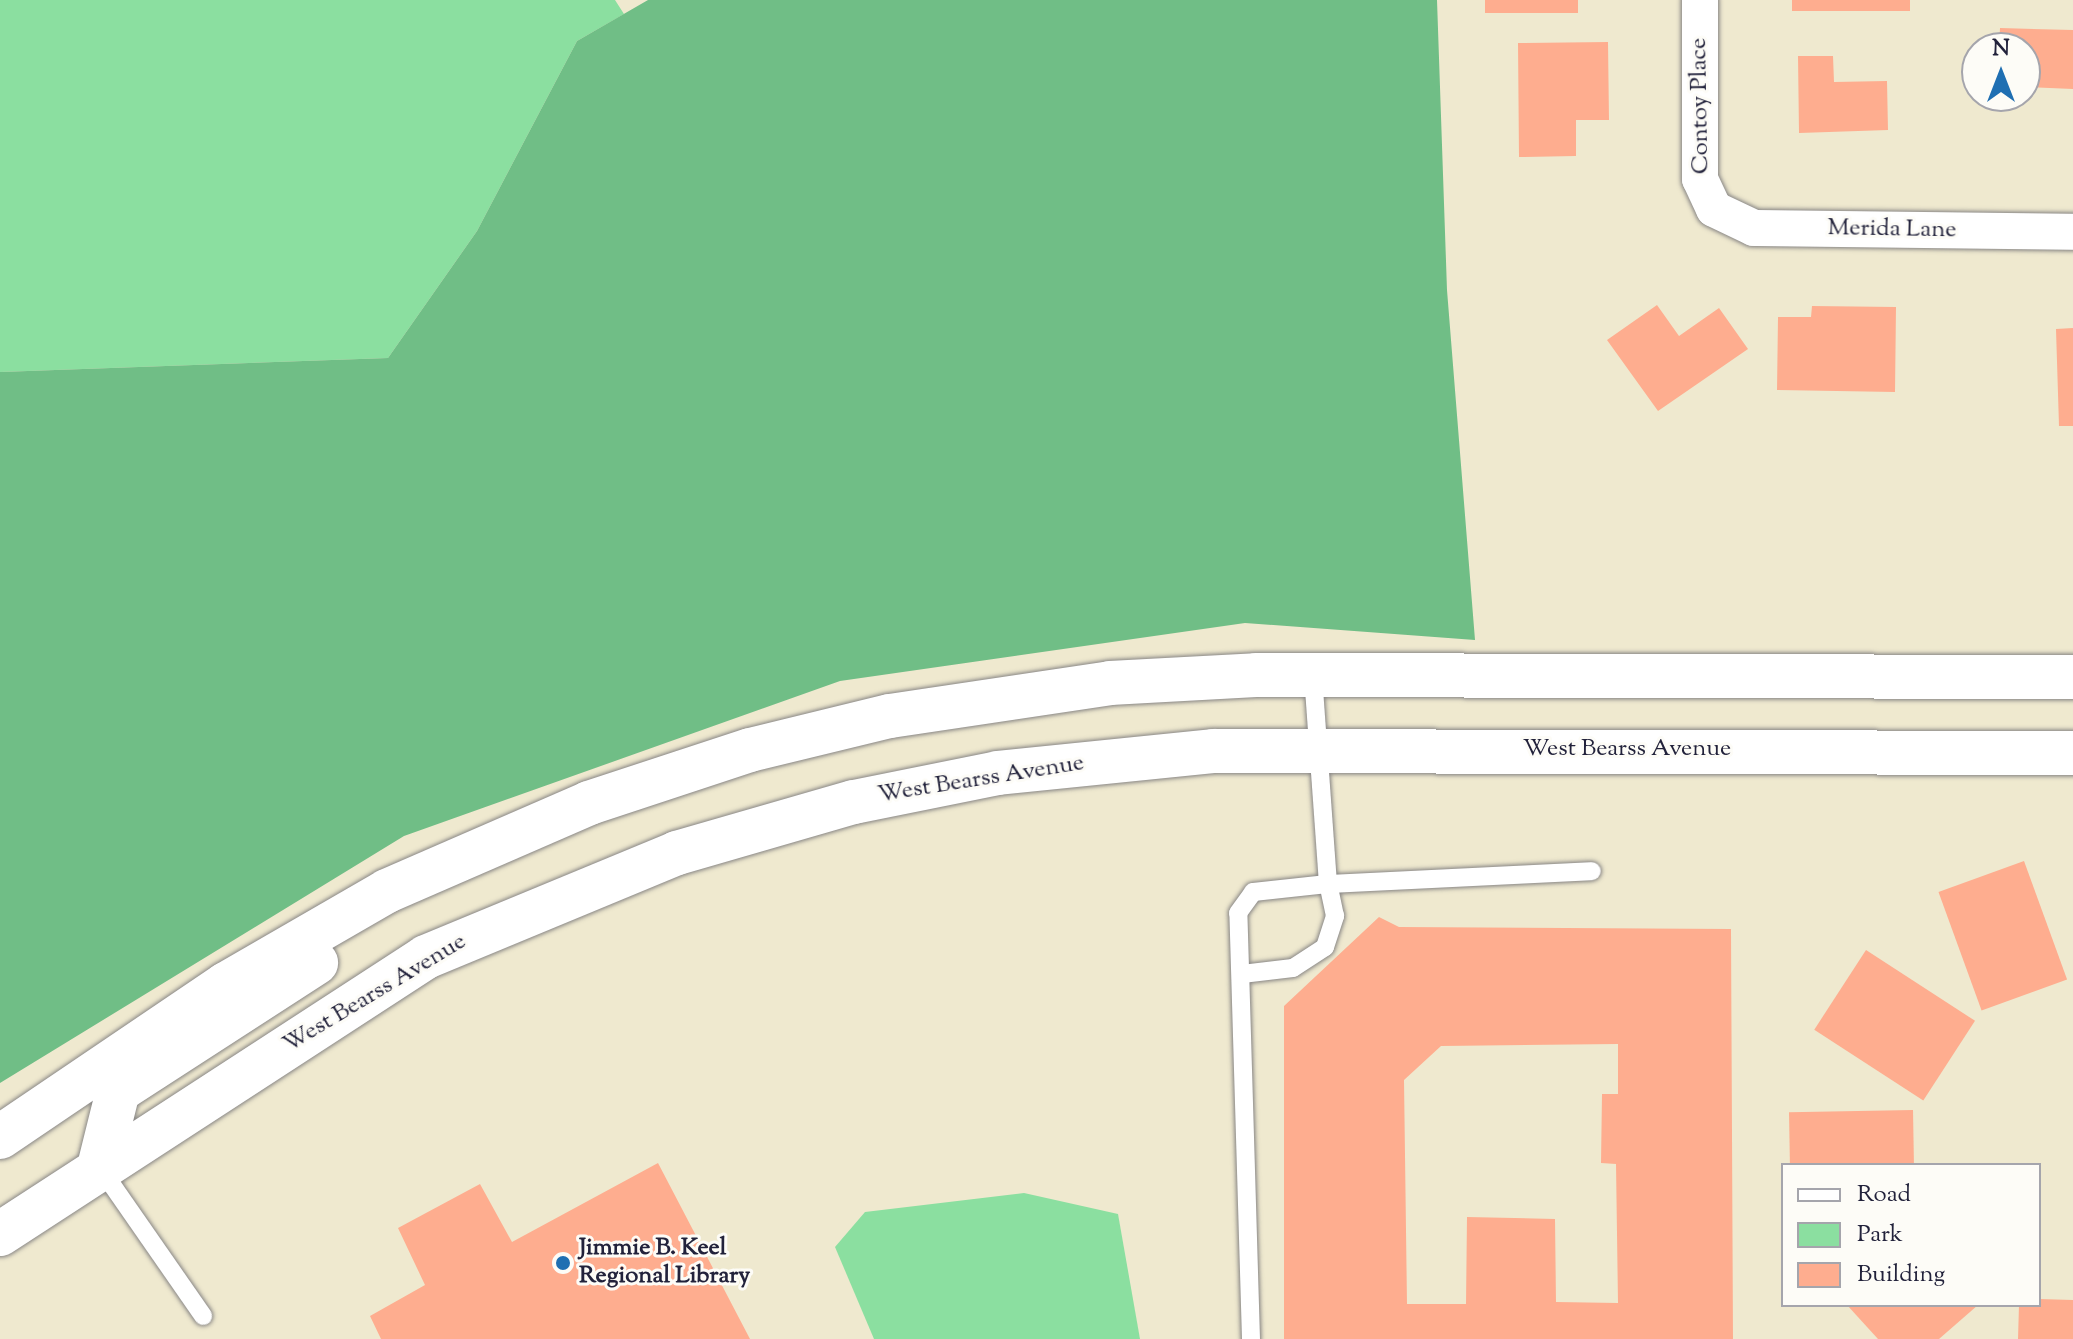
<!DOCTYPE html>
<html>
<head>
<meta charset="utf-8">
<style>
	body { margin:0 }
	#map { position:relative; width:2073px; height:1339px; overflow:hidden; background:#efe9cf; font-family:"Sorts Mill Goudy",serif }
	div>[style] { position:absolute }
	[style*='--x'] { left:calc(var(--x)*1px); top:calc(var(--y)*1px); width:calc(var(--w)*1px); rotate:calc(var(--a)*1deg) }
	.green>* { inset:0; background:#8bdfa0 }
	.forest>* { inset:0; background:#70be86 }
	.building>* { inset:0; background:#fead8f; transform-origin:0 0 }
	.roads { filter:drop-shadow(0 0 2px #888685) drop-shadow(0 0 2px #888685) }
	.lane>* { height:18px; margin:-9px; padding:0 9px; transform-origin:9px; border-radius:9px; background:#fff }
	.street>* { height:36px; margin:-18px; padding:0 18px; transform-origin:18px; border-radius:18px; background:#fff }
	.secondary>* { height:44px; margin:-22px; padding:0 22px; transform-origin:22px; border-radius:22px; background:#fff }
	.dots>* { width:22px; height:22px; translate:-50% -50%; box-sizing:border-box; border:4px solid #fdfcf7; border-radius:50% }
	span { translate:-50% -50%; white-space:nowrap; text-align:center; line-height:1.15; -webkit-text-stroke:6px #fdfcf7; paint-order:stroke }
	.street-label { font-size:24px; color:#22223b }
	.poi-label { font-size:24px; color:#22223b; font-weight:700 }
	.left { translate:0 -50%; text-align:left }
	.legend { position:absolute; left:1781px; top:1163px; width:260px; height:144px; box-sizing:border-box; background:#fdfcf7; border:2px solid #a5a5ac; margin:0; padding:10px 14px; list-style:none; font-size:24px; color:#22223b }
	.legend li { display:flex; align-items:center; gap:16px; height:40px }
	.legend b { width:40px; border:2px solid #a5a5ac }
	.north { position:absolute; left:1961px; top:32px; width:80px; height:80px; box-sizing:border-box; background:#fdfcf7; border:2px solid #a5a5ac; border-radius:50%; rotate:0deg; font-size:22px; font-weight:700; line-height:32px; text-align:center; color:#22223b }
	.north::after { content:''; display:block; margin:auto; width:28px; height:36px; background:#1f6fb2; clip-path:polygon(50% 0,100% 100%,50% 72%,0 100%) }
</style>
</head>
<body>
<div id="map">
	<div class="green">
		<i style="clip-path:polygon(0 0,615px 0,624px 14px,577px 41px,477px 231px,388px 358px,0 372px)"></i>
		<i style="clip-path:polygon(1024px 1193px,1118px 1214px,1140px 1339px,874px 1339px,835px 1247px,865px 1212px)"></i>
	</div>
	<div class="forest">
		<i style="clip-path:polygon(648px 0,1437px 0,1447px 290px,1475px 640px,1245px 623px,840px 681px,404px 836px,0 1083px,0 372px,388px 358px,477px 231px,577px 41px)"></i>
	</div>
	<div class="building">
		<i style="left:1485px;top:0;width:93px;height:13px"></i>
		<i style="left:1792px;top:0;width:118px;height:11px"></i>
		<i style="clip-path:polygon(2000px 28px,2073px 30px,2073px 89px,2025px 87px,2025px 48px,1999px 48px)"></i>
		<i style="clip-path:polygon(1608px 42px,1609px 120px,1576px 120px,1576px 156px,1519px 157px,1518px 43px)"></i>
		<i style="clip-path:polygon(1798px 56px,1833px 56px,1834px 82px,1887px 81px,1888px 130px,1799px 133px)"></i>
		<i style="clip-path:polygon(1657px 305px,1679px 336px,1719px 308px,1748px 349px,1658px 411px,1607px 340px)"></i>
		<i style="clip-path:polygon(1812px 306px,1896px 307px,1895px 392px,1777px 390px,1778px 317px,1811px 317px)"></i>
		<i style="clip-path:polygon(2073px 328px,2073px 426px,2059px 426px,2056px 329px)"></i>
		<i style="left:2024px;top:861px;width:126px;height:91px;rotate:70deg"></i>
		<i style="clip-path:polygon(evenodd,1379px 917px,1399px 927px,1731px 929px,1733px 1339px,1284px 1339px,1284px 1006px,1379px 917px,1618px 1044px,1618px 1094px,1602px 1094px,1601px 1163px,1616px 1164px,1618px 1303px,1556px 1302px,1555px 1219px,1467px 1217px,1466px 1304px,1407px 1304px,1404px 1080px,1441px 1046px,1618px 1044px)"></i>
		<i style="left:1866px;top:950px;width:130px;height:95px;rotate:33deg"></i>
		<i style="left:1913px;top:1110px;width:55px;height:124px;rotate:89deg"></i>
		<i style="clip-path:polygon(658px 1163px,750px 1339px,381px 1339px,370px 1316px,425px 1285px,398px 1228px,480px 1184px,512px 1242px)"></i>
		<i style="clip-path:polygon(2039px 1299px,2073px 1300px,2073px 1339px,2018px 1339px,2019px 1305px,2039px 1305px)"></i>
		<i style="clip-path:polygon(1847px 1305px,1978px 1305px,1939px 1339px,1878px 1339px)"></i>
	</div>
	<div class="roads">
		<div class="lane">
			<i style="--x:1242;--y:974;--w:51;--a:-6.7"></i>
			<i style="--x:1293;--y:968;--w:38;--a:-33"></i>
			<i style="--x:1325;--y:947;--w:33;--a:-72"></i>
			<i style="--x:1335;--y:916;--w:33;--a:-102"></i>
			<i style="--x:1328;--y:884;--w:264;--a:-2.8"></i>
			<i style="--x:101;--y:1169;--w:179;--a:55.2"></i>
			<i style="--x:1251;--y:1339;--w:426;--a:-91.7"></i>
			<i style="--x:1238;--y:913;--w:26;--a:-54"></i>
			<i style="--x:1253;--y:892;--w:75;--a:-6.1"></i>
			<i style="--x:1328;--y:884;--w:212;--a:-94.1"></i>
		</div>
		<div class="street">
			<i style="--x:1700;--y:0;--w:179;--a:90"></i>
			<i style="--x:1700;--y:179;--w:33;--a:65"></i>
			<i style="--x:1714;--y:209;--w:44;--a:25.4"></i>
			<i style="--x:1754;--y:228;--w:319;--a:0.7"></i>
		</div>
		<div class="secondary">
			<i style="--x:0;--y:1137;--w:273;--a:-34.1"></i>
			<i style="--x:226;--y:984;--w:186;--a:-30"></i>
			<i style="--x:387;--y:891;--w:220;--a:-23.5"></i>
			<i style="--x:589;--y:803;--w:169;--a:-18.2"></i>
			<i style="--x:750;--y:750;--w:144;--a:-13.7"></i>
			<i style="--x:890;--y:716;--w:222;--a:-8.5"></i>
			<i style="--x:1110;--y:683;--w:146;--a:-3.1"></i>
			<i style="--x:1256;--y:675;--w:817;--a:0.14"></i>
			<i style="--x:99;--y:1167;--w:78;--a:-76"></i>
			<i style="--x:118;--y:1091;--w:236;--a:-32.9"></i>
			<i style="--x:0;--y:1234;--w:508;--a:-33.03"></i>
			<i style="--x:426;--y:957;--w:272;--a:-22.5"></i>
			<i style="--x:677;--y:853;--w:184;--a:-16.1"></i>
			<i style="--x:854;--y:802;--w:147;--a:-11.4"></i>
			<i style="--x:998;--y:773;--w:216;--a:-5.8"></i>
			<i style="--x:1213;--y:751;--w:860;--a:0.13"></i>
		</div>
	</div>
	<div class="dots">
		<i style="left:563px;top:1263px;background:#1f6fb2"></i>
	</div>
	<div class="street-label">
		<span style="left:1701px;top:106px;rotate:-91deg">Contoy Place</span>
		<span style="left:1892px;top:230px;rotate:1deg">Merida Lane</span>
		<span style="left:1627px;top:750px">West Bearss Avenue</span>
		<span style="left:981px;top:780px;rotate:-9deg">West Bearss Avenue</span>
		<span style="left:375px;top:994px;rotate:-31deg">West Bearss Avenue</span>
	</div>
	<div class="poi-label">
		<span class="left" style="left:579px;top:1263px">Jimmie B. Keel<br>Regional Library</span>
	</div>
	<ul class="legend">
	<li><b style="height:10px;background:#fff"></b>Road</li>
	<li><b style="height:22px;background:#8bdfa0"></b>Park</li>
	<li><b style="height:22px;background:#fead8f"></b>Building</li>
	</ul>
	<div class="north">N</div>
</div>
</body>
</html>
